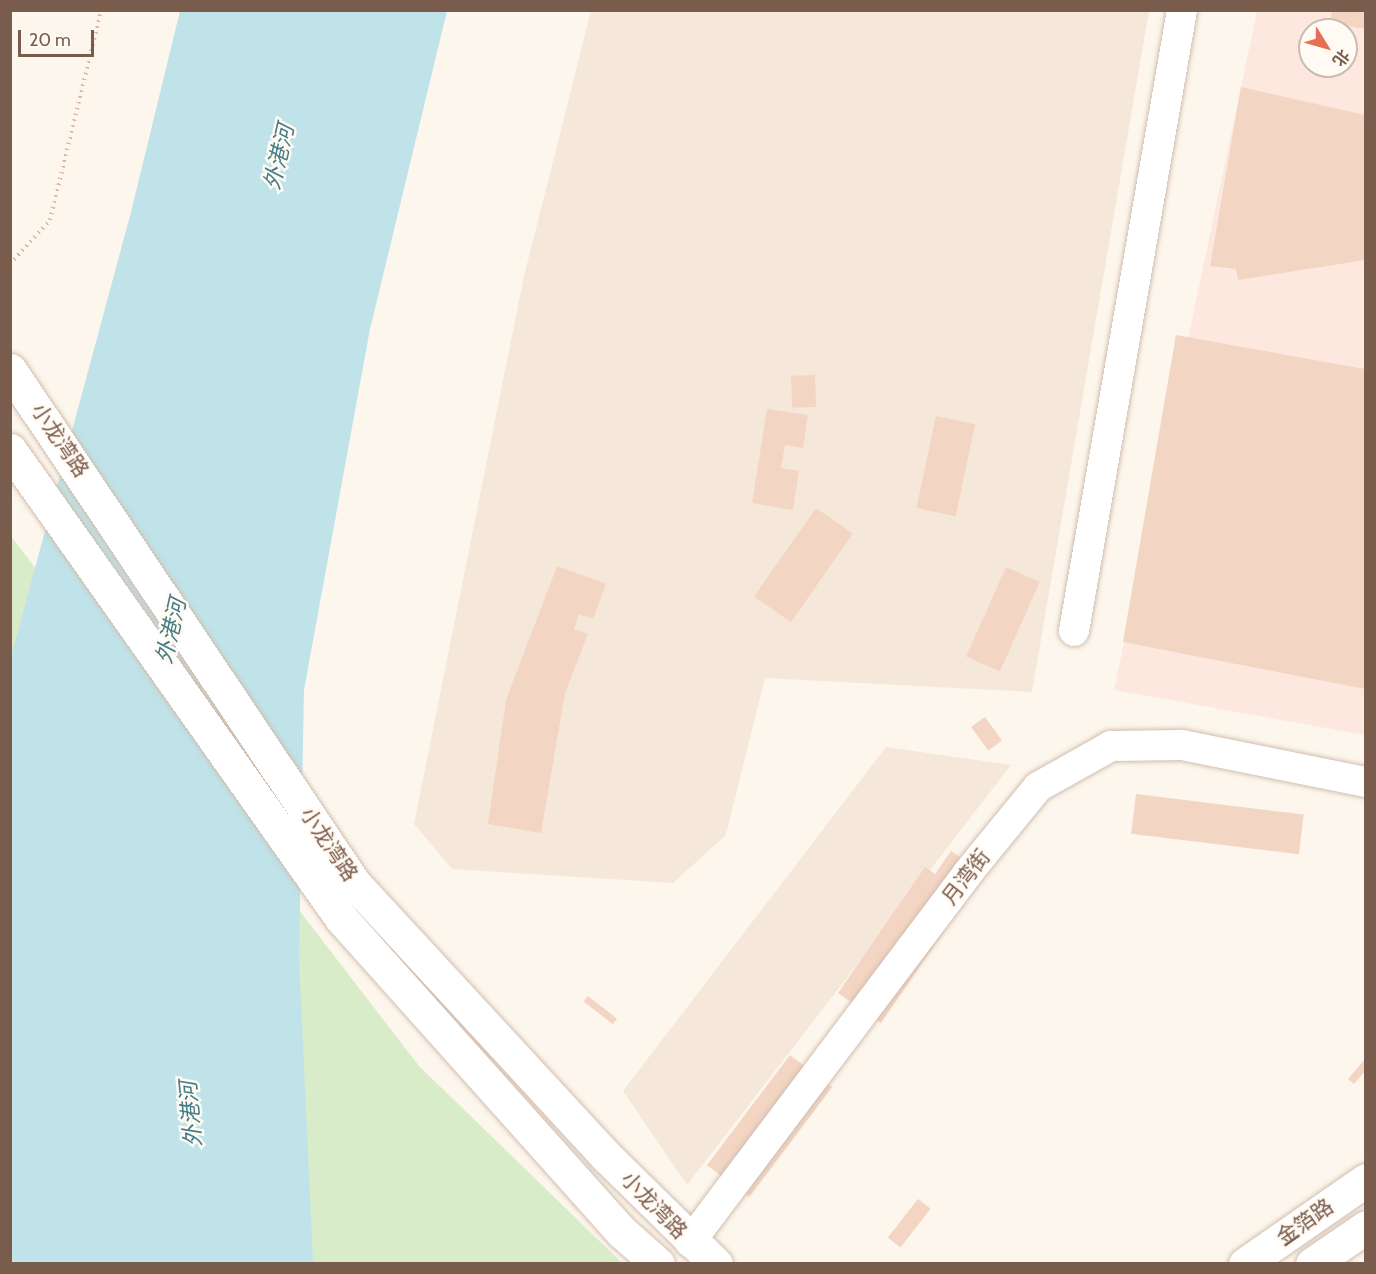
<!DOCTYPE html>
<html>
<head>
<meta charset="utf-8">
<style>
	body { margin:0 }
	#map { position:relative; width:1376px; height:1274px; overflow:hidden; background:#fdf6ec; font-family:Cabin,"Noto Sans SC",sans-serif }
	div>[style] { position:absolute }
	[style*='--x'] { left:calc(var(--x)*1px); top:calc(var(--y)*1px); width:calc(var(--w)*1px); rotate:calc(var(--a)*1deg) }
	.residential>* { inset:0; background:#f5e8da }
	.commercial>* { inset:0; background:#fde8e0 }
	.green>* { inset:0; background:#d8ecc9 }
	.water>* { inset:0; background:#bfe3e8 }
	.building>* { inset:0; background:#f3d5c3; transform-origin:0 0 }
	.path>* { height:4px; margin-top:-2px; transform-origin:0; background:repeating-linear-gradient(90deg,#d9b8a5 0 1.5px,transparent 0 6px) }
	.roads { filter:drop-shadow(0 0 2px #d1beb0) drop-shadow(0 0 2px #d1beb0) }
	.minor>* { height:30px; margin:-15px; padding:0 15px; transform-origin:15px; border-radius:15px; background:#fff }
	.secondary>* { height:33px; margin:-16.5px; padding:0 16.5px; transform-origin:16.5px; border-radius:16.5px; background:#fff }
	span { translate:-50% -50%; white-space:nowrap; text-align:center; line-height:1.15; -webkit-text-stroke:5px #fffaf3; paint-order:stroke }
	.street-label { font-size:21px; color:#7a5c4d }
	.water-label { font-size:22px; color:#437c86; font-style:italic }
	.frame { position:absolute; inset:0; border:12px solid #7a5c4d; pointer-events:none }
	.north { position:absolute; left:1298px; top:18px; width:60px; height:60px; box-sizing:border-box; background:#fffaf3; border:2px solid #cabbb1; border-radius:50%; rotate:127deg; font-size:16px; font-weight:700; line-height:24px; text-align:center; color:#7a5c4d }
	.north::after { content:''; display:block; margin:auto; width:21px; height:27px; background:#e76f51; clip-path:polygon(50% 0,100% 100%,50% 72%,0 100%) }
	.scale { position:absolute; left:18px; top:30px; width:76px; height:27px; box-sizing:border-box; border:3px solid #7a5c4d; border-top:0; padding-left:8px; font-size:18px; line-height:21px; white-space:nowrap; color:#7a5c4d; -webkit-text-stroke:4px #fffaf3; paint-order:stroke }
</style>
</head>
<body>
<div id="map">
	<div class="residential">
		<i style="clip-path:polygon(591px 11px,1149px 11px,1032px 692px,765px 678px,726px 835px,673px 883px,452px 869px,414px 824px,524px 276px)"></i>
		<i style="clip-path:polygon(886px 747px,1011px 765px,687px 1185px,623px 1091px)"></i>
	</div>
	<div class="commercial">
		<i style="clip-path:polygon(evenodd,1257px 11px,1365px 11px,1365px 735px,1114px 690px,1257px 11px,1310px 30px,1346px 30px,1346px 66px,1310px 66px,1310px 30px)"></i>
	</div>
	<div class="green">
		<i style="clip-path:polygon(10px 535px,419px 1066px,622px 1263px,11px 1263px)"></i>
	</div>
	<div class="water">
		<i style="clip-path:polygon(180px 11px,447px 11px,370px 329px,304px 690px,299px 958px,313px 1263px,16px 1264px,11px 1259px,11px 657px,131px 212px)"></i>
	</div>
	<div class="building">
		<i style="clip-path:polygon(1332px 10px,1365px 10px,1365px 29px,1330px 23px)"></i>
		<i style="clip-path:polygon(1241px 87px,1365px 115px,1365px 260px,1238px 280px,1236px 269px,1210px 266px)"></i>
		<i style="clip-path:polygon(1176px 335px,1365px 369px,1365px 689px,1123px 642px)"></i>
		<i style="left:815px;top:375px;width:32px;height:24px;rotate:88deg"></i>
		<i style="clip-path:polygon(767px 409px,808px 415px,803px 448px,785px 445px,781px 468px,799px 471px,793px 510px,752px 503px)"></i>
		<i style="left:936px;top:416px;width:40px;height:94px;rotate:12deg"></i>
		<i style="left:816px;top:508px;width:45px;height:108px;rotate:35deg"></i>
		<i style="clip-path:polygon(557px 566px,606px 584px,593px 619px,579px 614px,574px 629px,588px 634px,565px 693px,541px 833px,488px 824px,506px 700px)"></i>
		<i style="left:1006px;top:567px;width:37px;height:98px;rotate:24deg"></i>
		<i style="left:985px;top:717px;width:29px;height:17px;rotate:54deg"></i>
		<i style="left:1136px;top:794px;width:169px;height:40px;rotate:7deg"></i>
		<i style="clip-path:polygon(951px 851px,984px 873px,881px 1023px,838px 993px,925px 867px,935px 874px)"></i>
		<i style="left:588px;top:996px;width:37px;height:7px;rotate:38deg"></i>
		<i style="left:790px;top:1055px;width:53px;height:138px;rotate:37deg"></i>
		<i style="clip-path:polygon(1365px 1059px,1365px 1071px,1354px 1084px,1348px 1079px)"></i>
		<i style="left:918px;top:1199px;width:16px;height:49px;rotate:38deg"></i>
	</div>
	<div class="path">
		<i style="--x:10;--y:264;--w:59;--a:-47.7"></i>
		<i style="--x:50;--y:220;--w:216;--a:-76.3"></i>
	</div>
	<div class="roads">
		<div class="minor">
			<i style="--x:1074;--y:631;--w:630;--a:-80.13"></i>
			<i style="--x:690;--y:1242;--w:461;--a:-53"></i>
			<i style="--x:967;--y:874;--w:112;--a:-50.8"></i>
			<i style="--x:1038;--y:787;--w:84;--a:-29.3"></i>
			<i style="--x:1111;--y:746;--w:71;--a:-0.8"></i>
			<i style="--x:1182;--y:745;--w:188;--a:11.4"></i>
		</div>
		<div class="secondary">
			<i style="--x:10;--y:370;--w:618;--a:56.16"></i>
			<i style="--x:354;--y:883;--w:373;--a:47.3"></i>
			<i style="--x:607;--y:1157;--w:153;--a:44.5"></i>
			<i style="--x:10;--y:450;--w:573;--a:54.73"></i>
			<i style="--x:341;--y:918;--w:421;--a:48.2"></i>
			<i style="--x:622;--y:1232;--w:48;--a:41.6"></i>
			<i style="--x:1245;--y:1264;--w:147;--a:-34.8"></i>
			<i style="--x:1312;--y:1264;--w:65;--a:-34.4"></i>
		</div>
	</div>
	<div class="street-label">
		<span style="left:60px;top:440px;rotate:56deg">小龙湾路</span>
		<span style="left:329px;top:844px;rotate:56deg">小龙湾路</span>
		<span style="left:966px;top:877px;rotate:-52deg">月湾街</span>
		<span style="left:654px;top:1205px;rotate:46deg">小龙湾路</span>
		<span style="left:1305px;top:1222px;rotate:-35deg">金箔路</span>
	</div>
	<div class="water-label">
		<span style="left:279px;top:157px;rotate:-77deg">外港河</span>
		<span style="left:171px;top:631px;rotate:-77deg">外港河</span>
		<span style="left:191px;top:1114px;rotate:-95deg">外港河</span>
	</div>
	<div class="frame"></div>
	<div class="north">北</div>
	<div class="scale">20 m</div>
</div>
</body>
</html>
